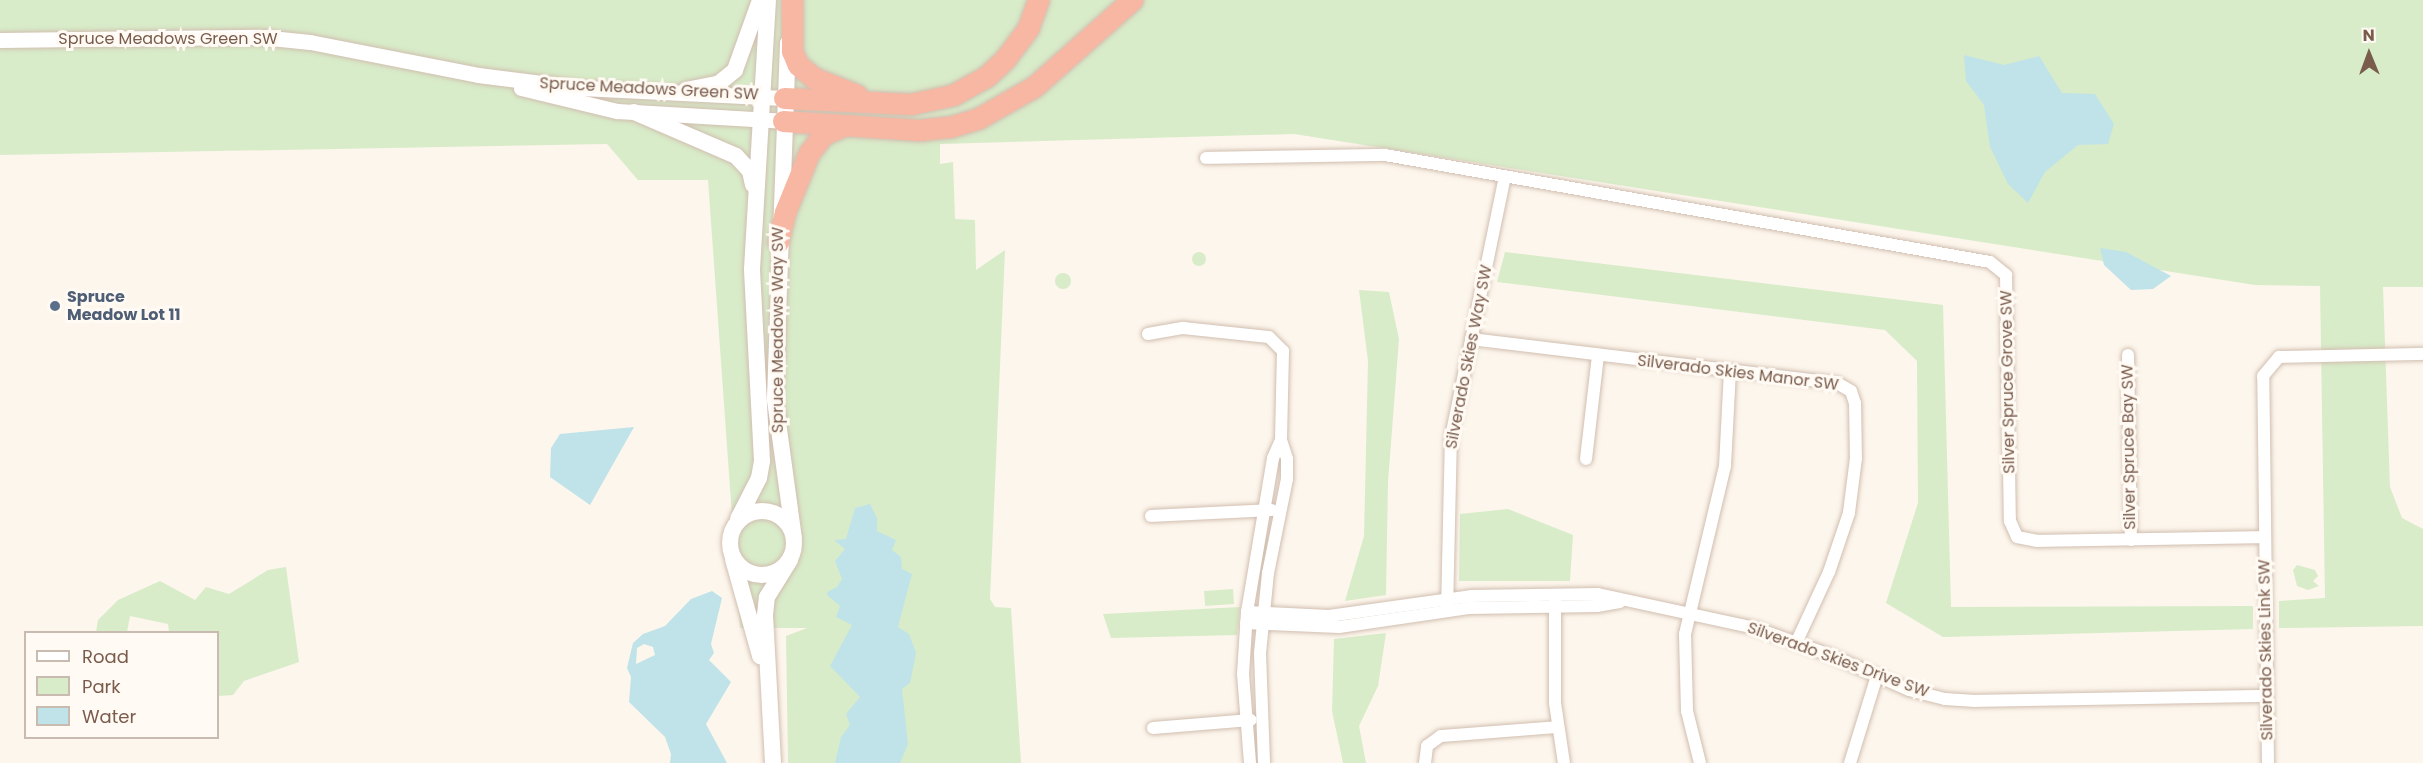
<!DOCTYPE html>
<html>
<head>
<meta charset="utf-8">
<style>
	body { margin:0 }
	#map { position:relative; width:2423px; height:763px; overflow:hidden; background:#fdf6ec; font-family:Poppins,sans-serif }
	div>[style] { position:absolute }
	[style*='--x'] { left:calc(var(--x)*1px); top:calc(var(--y)*1px); width:calc(var(--w)*1px); rotate:calc(var(--a)*1deg) }
	.green>* { inset:0; background:#d8ecc9; transform-origin:0 0 }
	.round { border-radius:50% }
	.water>* { inset:0; background:#bfe3e8 }
	.roads { filter:drop-shadow(0 0 2px #d1beb0) drop-shadow(0 0 2px #d1beb0) }
	.minor>* { height:12px; margin:-6px; padding:0 6px; transform-origin:6px; border-radius:6px; background:#fff }
	.tertiary>* { height:15px; margin:-7.5px; padding:0 7.5px; transform-origin:7.5px; border-radius:7.5px; background:#fff }
	.secondary>* { height:16px; margin:-8px; padding:0 8px; transform-origin:8px; border-radius:8px; background:#fff }
	.secondary>.ring { margin:-8px; padding:0; box-sizing:content-box; background:none; border:16px solid #fff; border-radius:50% }
	.motorway>* { height:21px; margin:-10.5px; padding:0 10.5px; transform-origin:10.5px; border-radius:10.5px; background:#f7b7a3 }
	.dots>* { width:16px; height:16px; translate:-50% -50%; box-sizing:border-box; border:3px solid #fffaf3; border-radius:50% }
	span { translate:-50% -50%; white-space:nowrap; text-align:center; line-height:1.15; -webkit-text-stroke:6px #fffaf3; paint-order:stroke }
	.street-label { font-size:16px; color:#7a5c4d }
	.service-label { font-size:16px; color:#4e5e75; font-weight:700 }
	.left { translate:0 -50%; text-align:left }
	.legend { position:absolute; left:24px; top:631px; width:195px; height:108px; box-sizing:border-box; background:#fffaf3; border:2px solid #cabbb1; margin:0; padding:8px 10px; list-style:none; font-size:18px; color:#7a5c4d }
	.legend li { display:flex; align-items:center; gap:12px; height:30px }
	.legend b { width:30px; border:2px solid #cabbb1 }
	.north { position:absolute; left:2339px; top:24px; width:60px; height:60px; -webkit-text-stroke:4px #fffaf3; paint-order:stroke; rotate:359deg; font-size:16px; font-weight:700; line-height:24px; text-align:center; color:#7a5c4d }
	.north::after { content:''; display:block; margin:auto; width:21px; height:27px; background:#7a5c4d; clip-path:polygon(50% 0,100% 100%,50% 72%,0 100%) }
</style>
</head>
<body>
<div id="map">
	<div class="green">
		<i style="clip-path:polygon(0 0,2423px 0,2423px 287px,2383px 287px,2390px 487px,2402px 518px,2423px 529px,2423px 626px,2279px 628px,2279px 601px,2325px 598px,2320px 286px,2255px 285px,1294px 134px,940px 144px,940px 164px,953px 162px,955px 219px,975px 220px,976px 270px,1005px 250px,990px 599px,995px 607px,1011px 608px,1021px 763px,788px 763px,786px 636px,807px 628px,740px 628px,708px 180px,638px 180px,607px 144px,0 155px)"></i>
		<i class="round" style="left:1192px;top:252px;width:14px;height:14px"></i>
		<i style="clip-path:polygon(1505px 252px,1943px 305px,1951px 607px,2253px 606px,2253px 629px,1943px 637px,1886px 603px,1918px 503px,1917px 361px,1885px 330px,1497px 282px)"></i>
		<i class="round" style="left:1055px;top:273px;width:16px;height:16px"></i>
		<i style="clip-path:polygon(1359px 290px,1389px 292px,1399px 339px,1388px 482px,1386px 595px,1345px 601px,1364px 536px,1368px 361px)"></i>
		<i style="clip-path:polygon(1508px 509px,1573px 535px,1570px 581px,1459px 581px,1460px 514px)"></i>
		<i style="left:1265px;top:538px;width:4px;height:56px;rotate:14deg"></i>
		<i style="clip-path:polygon(2297px 565px,2315px 570px,2318px 576px,2313px 581px,2319px 586px,2308px 590px,2297px 586px,2293px 570px)"></i>
		<i style="clip-path:polygon(286px 567px,299px 662px,244px 681px,233px 695px,218px 696px,218px 632px,169px 632px,168px 624px,130px 616px,127px 632px,96px 632px,98px 620px,118px 600px,160px 581px,195px 600px,206px 587px,229px 594px,268px 570px)"></i>
		<i style="left:1233px;top:589px;width:15px;height:29px;rotate:86deg"></i>
		<i style="clip-path:polygon(1240px 607px,1237px 635px,1111px 638px,1103px 614px)"></i>
		<i style="clip-path:polygon(1386px 633px,1378px 686px,1359px 726px,1366px 763px,1343px 763px,1332px 711px,1334px 639px)"></i>
	</div>
	<div class="water">
		<i style="clip-path:polygon(1964px 55px,2004px 65px,2039px 56px,2062px 93px,2095px 94px,2114px 124px,2108px 144px,2078px 145px,2045px 172px,2028px 203px,2008px 184px,1990px 147px,1984px 105px,1966px 81px)"></i>
		<i style="clip-path:polygon(2100px 248px,2126px 252px,2171px 276px,2153px 289px,2131px 290px,2104px 265px)"></i>
		<i style="clip-path:polygon(634px 427px,590px 505px,550px 477px,551px 448px,560px 434px)"></i>
		<i style="clip-path:polygon(870px 504px,877px 518px,877px 531px,896px 540px,892px 550px,901px 557px,902px 569px,912px 574px,898px 627px,909px 634px,916px 653px,910px 683px,902px 689px,908px 744px,900px 763px,835px 763px,841px 737px,850px 725px,846px 714px,860px 697px,830px 666px,852px 625px,836px 617px,840px 606px,828px 596px,827px 592px,837px 587px,842px 579px,835px 561px,845px 549px,834px 540px,846px 539px,855px 508px)"></i>
		<i style="clip-path:polygon(evenodd,712px 591px,722px 598px,711px 644px,714px 653px,709px 660px,731px 682px,706px 724px,727px 763px,670px 763px,671px 754px,665px 737px,629px 702px,631px 677px,627px 668px,633px 643px,643px 634px,665px 626px,691px 599px,712px 591px,644px 644px,653px 647px,655px 655px,636px 664px,637px 648px,644px 644px)"></i>
	</div>
	<div class="roads">
		<div class="minor">
			<i style="--x:1206;--y:158;--w:179;--a:-1"></i>
			<i style="--x:1385;--y:155;--w:614;--a:10.03"></i>
			<i style="--x:1990;--y:262;--w:21;--a:39"></i>
			<i style="--x:2006;--y:275;--w:246;--a:89.1"></i>
			<i style="--x:2010;--y:521;--w:17;--a:66"></i>
			<i style="--x:2017;--y:537;--w:21;--a:11"></i>
			<i style="--x:2038;--y:541;--w:226;--a:-1"></i>
			<i style="--x:1148;--y:334;--w:36;--a:-10"></i>
			<i style="--x:1183;--y:328;--w:86;--a:6"></i>
			<i style="--x:1269;--y:337;--w:20;--a:45"></i>
			<i style="--x:1283;--y:351;--w:89;--a:91.3"></i>
			<i style="--x:1281;--y:440;--w:20;--a:72"></i>
			<i style="--x:1287;--y:459;--w:20;--a:90"></i>
			<i style="--x:1287;--y:479;--w:96;--a:101.4"></i>
			<i style="--x:1268;--y:573;--w:80;--a:95.7"></i>
			<i style="--x:1260;--y:653;--w:110;--a:87.9"></i>
			<i style="--x:1471;--y:339;--w:369;--a:6.9"></i>
			<i style="--x:1837;--y:383;--w:16;--a:30"></i>
			<i style="--x:1851;--y:391;--w:13;--a:72"></i>
			<i style="--x:1855;--y:403;--w:55;--a:89"></i>
			<i style="--x:1856;--y:458;--w:55;--a:97.3"></i>
			<i style="--x:1849;--y:513;--w:62;--a:108.7"></i>
			<i style="--x:1829;--y:572;--w:76;--a:114.9"></i>
			<i style="--x:2128;--y:355;--w:185;--a:89.1"></i>
			<i style="--x:1586;--y:459;--w:105;--a:-83.4"></i>
			<i style="--x:1151;--y:516;--w:121;--a:-2.8"></i>
			<i style="--x:1555;--y:596;--w:107;--a:90"></i>
			<i style="--x:1555;--y:703;--w:61;--a:81.5"></i>
			<i style="--x:1447;--y:611;--w:174;--a:-88.7"></i>
			<i style="--x:1451;--y:437;--w:266;--a:-78.3"></i>
			<i style="--x:1247;--y:612;--w:82;--a:2.8"></i>
			<i style="--x:1329;--y:616;--w:143;--a:-8"></i>
			<i style="--x:1471;--y:596;--w:127;--a:-0.9"></i>
			<i style="--x:1598;--y:594;--w:161;--a:12.2"></i>
			<i style="--x:1755;--y:628;--w:80;--a:19.8"></i>
			<i style="--x:1830;--y:655;--w:86;--a:23.9"></i>
			<i style="--x:1909;--y:690;--w:37;--a:14"></i>
			<i style="--x:1945;--y:699;--w:30;--a:4"></i>
			<i style="--x:1975;--y:701;--w:291;--a:-1"></i>
			<i style="--x:1246;--y:623;--w:93;--a:2.5"></i>
			<i style="--x:1339;--y:627;--w:131;--a:-8.3"></i>
			<i style="--x:1469;--y:608;--w:128;--a:-0.9"></i>
			<i style="--x:1597;--y:606;--w:23;--a:-10"></i>
			<i style="--x:1153;--y:728;--w:98;--a:-4.7"></i>
			<i style="--x:1250;--y:763;--w:89;--a:-94.5"></i>
			<i style="--x:1243;--y:674;--w:62;--a:-86.3"></i>
			<i style="--x:1247;--y:612;--w:156;--a:-80.4"></i>
			<i style="--x:1273;--y:458;--w:20;--a:-66"></i>
			<i style="--x:1425;--y:763;--w:17;--a:-83"></i>
			<i style="--x:1427;--y:746;--w:17;--a:-36"></i>
			<i style="--x:1441;--y:736;--w:116;--a:-4.4"></i>
			<i style="--x:1700;--y:763;--w:54;--a:-104"></i>
			<i style="--x:1687;--y:711;--w:77;--a:-91.5"></i>
			<i style="--x:1685;--y:634;--w:173;--a:-76.6"></i>
			<i style="--x:1725;--y:466;--w:95;--a:-87"></i>
			<i style="--x:1850;--y:763;--w:91;--a:-72.8"></i>
			<i style="--x:2268;--y:763;--w:387;--a:-90.7"></i>
			<i style="--x:2263;--y:376;--w:25;--a:-50"></i>
			<i style="--x:2279;--y:357;--w:144;--a:-1.2"></i>
		</div>
		<div class="tertiary">
			<i style="--x:0;--y:40;--w:261;--a:-0.7"></i>
			<i style="--x:261;--y:37;--w:49;--a:5.8"></i>
			<i style="--x:310;--y:42;--w:171;--a:11.1"></i>
			<i style="--x:478;--y:75;--w:104;--a:7.2"></i>
			<i style="--x:581;--y:88;--w:203;--a:2.8"></i>
			<i style="--x:521;--y:88;--w:99;--a:13.5"></i>
			<i style="--x:617;--y:111;--w:166;--a:3.4"></i>
		</div>
		<div class="secondary">
			<i style="--x:788;--y:43;--w:357;--a:92.1"></i>
			<i style="--x:775;--y:400;--w:139;--a:82.2"></i>
			<i style="--x:686;--y:90;--w:33;--a:-11"></i>
			<i style="--x:718;--y:84;--w:22;--a:-39"></i>
			<i style="--x:735;--y:70;--w:74;--a:-70.3"></i>
			<i style="--x:634;--y:112;--w:111;--a:23.3"></i>
			<i style="--x:736;--y:156;--w:21;--a:47"></i>
			<i style="--x:750;--y:171;--w:14;--a:78"></i>
			<i class="ring" style="left:730px;top:511px;width:48px;height:48px"></i>
			<i style="--x:738;--y:519;--w:46;--a:-62.9"></i>
			<i style="--x:759;--y:478;--w:17;--a:-80"></i>
			<i style="--x:762;--y:461;--w:192;--a:-93"></i>
			<i style="--x:752;--y:269;--w:269;--a:-86.6"></i>
			<i style="--x:733;--y:559;--w:101;--a:74.4"></i>
			<i style="--x:773;--y:763;--w:148;--a:-93.1"></i>
			<i style="--x:765;--y:615;--w:18;--a:-84"></i>
			<i style="--x:767;--y:597;--w:44;--a:-58.1"></i>
		</div>
		<div class="motorway">
			<i style="--x:792;--y:0;--w:51;--a:90"></i>
			<i style="--x:792;--y:51;--w:15;--a:67"></i>
			<i style="--x:798;--y:65;--w:21;--a:39"></i>
			<i style="--x:814;--y:78;--w:46;--a:21.6"></i>
			<i style="--x:784;--y:98;--w:127;--a:2.7"></i>
			<i style="--x:911;--y:104;--w:43;--a:-12.1"></i>
			<i style="--x:953;--y:95;--w:39;--a:-29"></i>
			<i style="--x:987;--y:76;--w:25;--a:-43"></i>
			<i style="--x:1005;--y:59;--w:39;--a:-53"></i>
			<i style="--x:1028;--y:28;--w:30;--a:-70"></i>
			<i style="--x:783;--y:121;--w:136;--a:3.8"></i>
			<i style="--x:919;--y:130;--w:31;--a:-6"></i>
			<i style="--x:950;--y:127;--w:30;--a:-17"></i>
			<i style="--x:979;--y:118;--w:64;--a:-29.7"></i>
			<i style="--x:1035;--y:86;--w:130;--a:-41.6"></i>
			<i style="--x:778;--y:242;--w:31;--a:-77"></i>
			<i style="--x:785;--y:212;--w:64;--a:-67.9"></i>
			<i style="--x:809;--y:153;--w:24;--a:-52"></i>
			<i style="--x:824;--y:134;--w:21;--a:-23"></i>
		</div>
	</div>
	<div class="dots">
		<i style="left:55px;top:306px;background:#5c6f8a"></i>
	</div>
	<div class="street-label">
		<span style="left:168px;top:39px">Spruce Meadows Green SW</span>
		<span style="left:649px;top:89px;rotate:3deg">Spruce Meadows Green SW</span>
		<span style="left:778px;top:330px;rotate:-90deg">Spruce Meadows Way SW</span>
		<span style="left:1469px;top:357px;rotate:-79deg">Silverado Skies Way SW</span>
		<span style="left:1738px;top:373px;rotate:7deg">Silverado Skies Manor SW</span>
		<span style="left:2008px;top:382px;rotate:-91deg">Silver Spruce Grove SW</span>
		<span style="left:2129px;top:447px;rotate:-91deg">Silver Spruce Bay SW</span>
		<span style="left:2266px;top:650px;rotate:-91deg">Silverado Skies Link SW</span>
		<span style="left:1838px;top:660px;rotate:20deg">Silverado Skies Drive SW</span>
	</div>
	<div class="service-label">
		<span class="left" style="left:67px;top:306px">Spruce<br>Meadow Lot 11</span>
	</div>
	<ul class="legend">
	<li><b style="height:8px;background:#fff"></b>Road</li>
	<li><b style="height:16px;background:#d8ecc9"></b>Park</li>
	<li><b style="height:16px;background:#bfe3e8"></b>Water</li>
	</ul>
	<div class="north">N</div>
</div>
</body>
</html>
